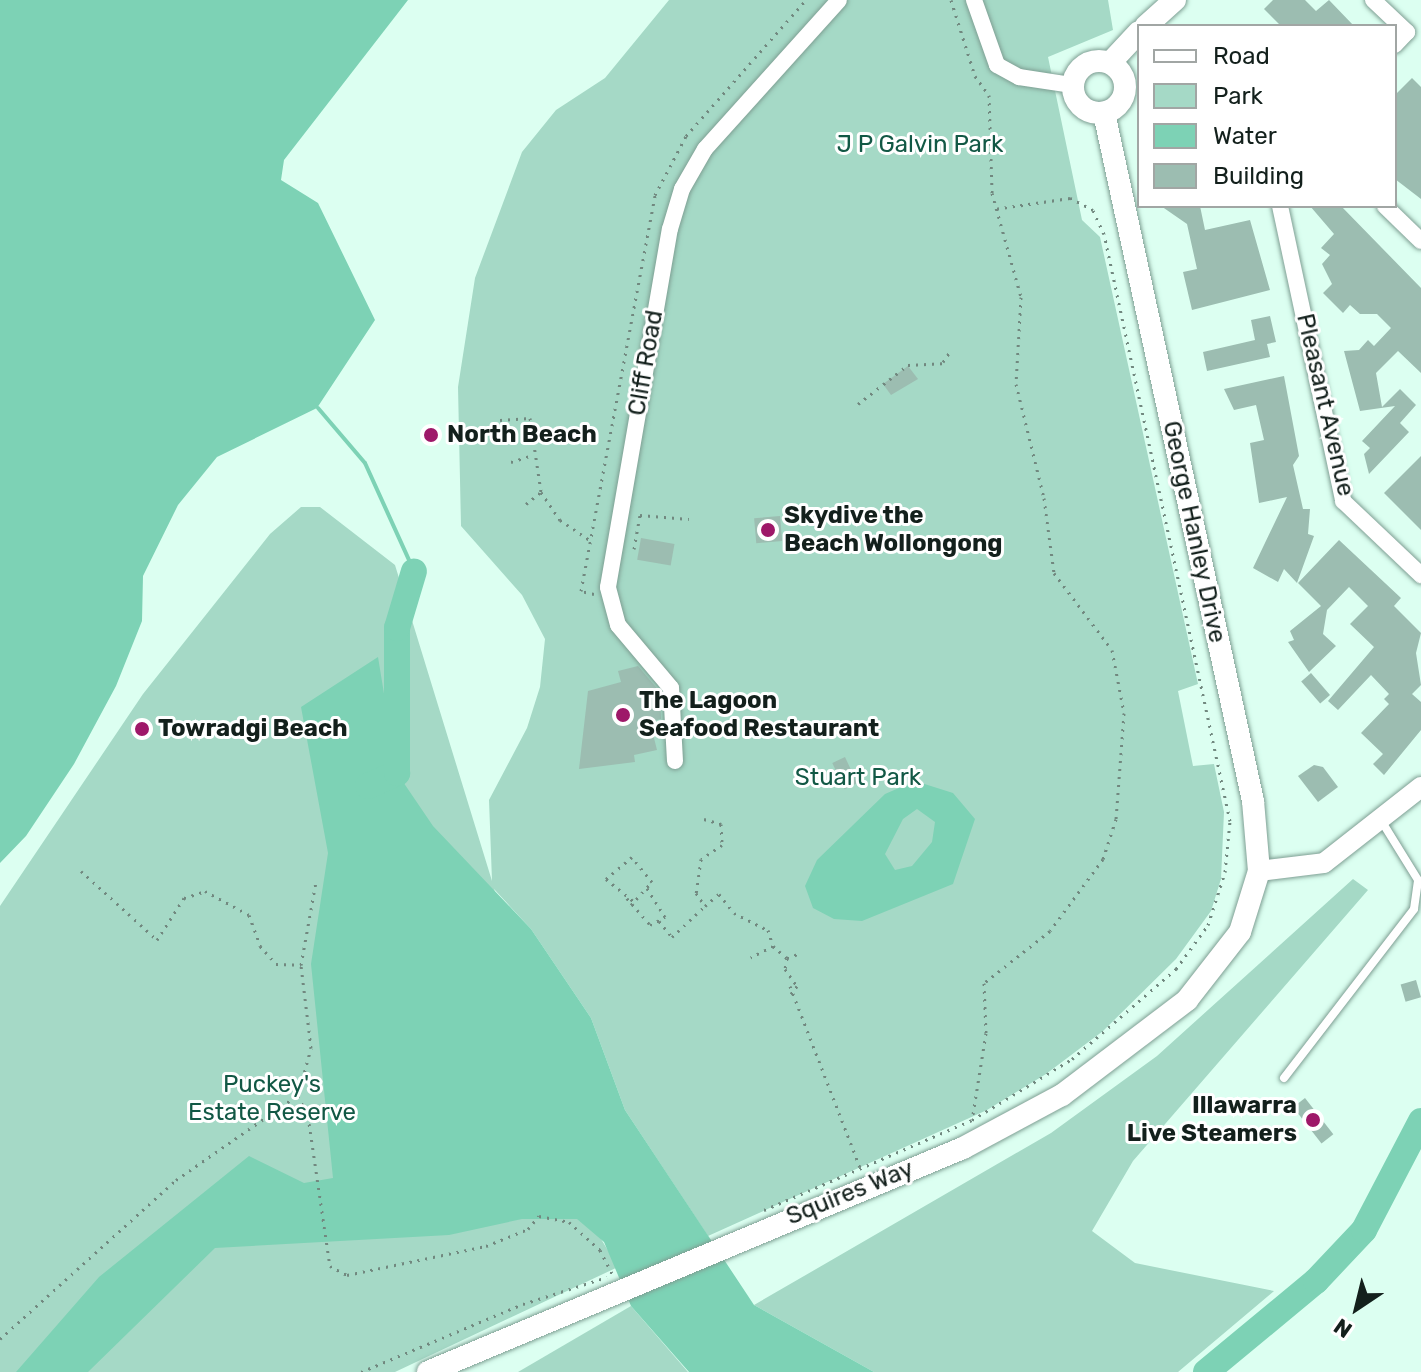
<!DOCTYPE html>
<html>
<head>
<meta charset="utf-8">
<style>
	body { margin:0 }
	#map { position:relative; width:1421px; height:1372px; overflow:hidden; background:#dcfff1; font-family:Rubik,sans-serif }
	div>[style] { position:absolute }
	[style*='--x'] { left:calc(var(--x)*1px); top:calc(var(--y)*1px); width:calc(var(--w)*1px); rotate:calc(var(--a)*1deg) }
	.green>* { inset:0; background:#a5d9c6 }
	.water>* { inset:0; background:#7dd2b5 }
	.stream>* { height:4px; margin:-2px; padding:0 2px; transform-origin:2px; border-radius:2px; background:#7dd2b5 }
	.river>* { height:26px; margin:-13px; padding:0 13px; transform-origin:13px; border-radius:13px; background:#7dd2b5 }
	.building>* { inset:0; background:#9cbdb1; transform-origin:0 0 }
	.path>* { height:3px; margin-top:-1.5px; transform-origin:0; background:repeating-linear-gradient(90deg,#71887f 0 2px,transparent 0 8px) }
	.roads { filter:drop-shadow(0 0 2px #7e9f93) drop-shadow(0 0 2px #7e9f93) }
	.service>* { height:8px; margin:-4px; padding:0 4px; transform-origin:4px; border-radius:4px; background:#fff }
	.minor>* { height:16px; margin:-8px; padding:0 8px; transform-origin:8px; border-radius:8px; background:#fff }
	.tertiary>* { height:20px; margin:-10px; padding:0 10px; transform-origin:10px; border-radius:10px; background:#fff }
	.secondary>* { height:22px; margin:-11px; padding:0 11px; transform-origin:11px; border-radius:11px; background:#fff }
	.secondary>.ring { margin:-11px; padding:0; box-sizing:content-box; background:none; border:22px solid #fff; border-radius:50% }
	.dots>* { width:22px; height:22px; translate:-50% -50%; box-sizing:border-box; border:4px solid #fff; border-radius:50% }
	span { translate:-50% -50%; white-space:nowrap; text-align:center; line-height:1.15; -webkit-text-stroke:6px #fff; paint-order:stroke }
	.park-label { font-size:24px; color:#125845 }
	.street-label { font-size:24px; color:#13201c }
	.poi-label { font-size:24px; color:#13201c; font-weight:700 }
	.left { translate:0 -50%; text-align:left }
	.right { translate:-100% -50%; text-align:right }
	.legend { position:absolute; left:1137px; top:24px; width:260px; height:184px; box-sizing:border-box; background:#fff; border:2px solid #a1a6a4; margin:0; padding:10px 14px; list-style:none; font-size:24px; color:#13201c }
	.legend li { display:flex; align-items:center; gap:16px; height:40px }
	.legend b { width:40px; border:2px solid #a1a6a4 }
	.north { position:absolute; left:1317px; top:1268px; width:80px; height:80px; -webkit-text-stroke:6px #fff; paint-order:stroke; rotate:215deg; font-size:22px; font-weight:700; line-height:32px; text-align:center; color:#13201c }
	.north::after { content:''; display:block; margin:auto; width:28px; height:36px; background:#13201c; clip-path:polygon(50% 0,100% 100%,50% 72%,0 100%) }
</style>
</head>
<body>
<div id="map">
	<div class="green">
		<i style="clip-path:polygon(669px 0,1108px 0,1113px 30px,1048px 57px,1082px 220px,1100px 237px,1198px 684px,1178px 691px,1193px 766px,1214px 764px,1224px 812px,1221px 879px,1211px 911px,1176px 959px,1103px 1031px,1046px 1074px,987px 1110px,708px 1236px,625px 1110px,591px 1018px,531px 929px,494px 889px,601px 1239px,618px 1267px,395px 1372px,0 1372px,0 906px,143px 694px,270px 534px,301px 507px,320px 507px,395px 565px,492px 881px,489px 800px,527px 728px,540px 687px,545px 639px,522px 595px,461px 526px,458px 387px,475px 278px,522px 152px,556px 110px,605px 78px)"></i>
		<i style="clip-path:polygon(1353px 879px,1368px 890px,1133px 1161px,1092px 1231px,1135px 1263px,1274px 1291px,1178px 1372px,874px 1372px,754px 1305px,1051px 1133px,1157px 1056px)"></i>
		<i style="clip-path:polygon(631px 1306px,688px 1372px,518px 1372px)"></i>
	</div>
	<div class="water">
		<i style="clip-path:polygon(0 0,408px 0,284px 160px,281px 180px,318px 203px,375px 320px,317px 408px,217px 457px,178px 505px,143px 576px,142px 621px,116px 686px,74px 764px,26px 836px,0 863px)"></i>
		<i style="clip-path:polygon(378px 657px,397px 773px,433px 826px,531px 929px,591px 1018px,625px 1110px,754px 1305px,874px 1372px,689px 1372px,631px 1306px,604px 1242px,577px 1219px,522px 1219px,449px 1235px,215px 1248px,88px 1372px,16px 1372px,99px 1277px,249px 1156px,304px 1183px,333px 1178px,311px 964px,328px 853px,301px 707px)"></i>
		<i style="clip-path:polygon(evenodd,915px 781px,953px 793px,975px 819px,953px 884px,862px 921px,834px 919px,813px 908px,805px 886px,817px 860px,885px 794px,915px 781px,917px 809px,935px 822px,932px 842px,912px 866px,895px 870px,885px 854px,903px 819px,917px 809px)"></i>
	</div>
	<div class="stream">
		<i style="--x:318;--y:408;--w:72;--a:49.5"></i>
		<i style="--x:365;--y:463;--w:119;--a:65.6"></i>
	</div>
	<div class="river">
		<i style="--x:368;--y:786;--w:32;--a:-24"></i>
		<i style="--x:397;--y:773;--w:145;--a:-90"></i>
		<i style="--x:397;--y:628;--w:59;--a:-73.4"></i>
		<i style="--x:1206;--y:1372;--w:143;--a:-39.6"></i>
		<i style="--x:1316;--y:1281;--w:70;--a:-46.7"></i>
		<i style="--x:1364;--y:1230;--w:123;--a:-62.4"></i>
	</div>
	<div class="building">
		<i style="clip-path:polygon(1273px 0,1305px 0,1316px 11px,1329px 0,1354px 26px,1281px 26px,1264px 9px)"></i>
		<i style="clip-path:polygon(1412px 78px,1421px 87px,1421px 199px,1395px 179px,1395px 95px)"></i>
		<i style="clip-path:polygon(1161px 206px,1200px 206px,1205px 230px,1250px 220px,1270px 290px,1192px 310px,1183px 272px,1197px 269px,1187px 224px)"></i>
		<i style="clip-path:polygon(1310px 206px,1341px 206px,1421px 288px,1421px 373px,1398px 351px,1376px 373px,1382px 407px,1400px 389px,1416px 405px,1400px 423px,1409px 432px,1369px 474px,1364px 454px,1370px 448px,1362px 441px,1395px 406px,1360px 411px,1344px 351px,1359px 350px,1368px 340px,1374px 346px,1391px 328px,1377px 314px,1360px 314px,1350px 305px,1343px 313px,1323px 293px,1332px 284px,1322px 264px,1330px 255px,1321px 248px,1334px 234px)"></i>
		<i style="clip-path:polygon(1270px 316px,1276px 342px,1267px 344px,1270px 357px,1207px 371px,1203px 352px,1255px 340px,1251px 320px)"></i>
		<i style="clip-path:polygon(908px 366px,918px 379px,891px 395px,883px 384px)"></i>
		<i style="clip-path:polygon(1284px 376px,1299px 456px,1293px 465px,1303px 509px,1310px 509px,1308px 534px,1314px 536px,1297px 583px,1284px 569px,1278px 582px,1253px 568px,1287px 497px,1259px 503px,1250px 443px,1264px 440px,1256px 405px,1234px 410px,1224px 389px)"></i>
		<i style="clip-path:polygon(1421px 456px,1421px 530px,1384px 493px)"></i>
		<i style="left:780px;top:516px;width:25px;height:26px;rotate:85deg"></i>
		<i style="left:641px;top:538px;width:34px;height:22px;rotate:10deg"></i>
		<i style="clip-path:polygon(1339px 540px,1401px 598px,1394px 606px,1421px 633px,1416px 653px,1421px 685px,1412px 694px,1421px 702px,1421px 730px,1384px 775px,1373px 764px,1383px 754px,1361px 733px,1389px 704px,1384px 699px,1389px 694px,1371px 675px,1338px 710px,1328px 701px,1374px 647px,1350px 624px,1368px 606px,1349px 587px,1327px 610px,1323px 634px,1336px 646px,1309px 672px,1288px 642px,1294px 640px,1290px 631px,1321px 606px,1298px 583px)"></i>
		<i style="clip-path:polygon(638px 666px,660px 692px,661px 719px,650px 722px,657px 750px,634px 755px,635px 762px,579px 769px,588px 691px,621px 682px,618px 671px)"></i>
		<i style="left:1311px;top:673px;width:29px;height:13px;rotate:49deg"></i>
		<i style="left:845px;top:757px;width:29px;height:14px;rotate:65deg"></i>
		<i style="clip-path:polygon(1314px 765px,1323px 767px,1338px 787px,1318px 802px,1298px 776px)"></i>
		<i style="left:1416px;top:980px;width:18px;height:16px;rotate:74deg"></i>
		<i style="left:1305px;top:1098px;width:46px;height:15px;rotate:52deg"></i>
	</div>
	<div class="path">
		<i style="--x:951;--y:0;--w:80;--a:72.5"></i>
		<i style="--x:975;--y:76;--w:24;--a:54"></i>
		<i style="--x:989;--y:95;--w:98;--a:88.2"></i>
		<i style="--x:992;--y:193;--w:108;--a:74.4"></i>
		<i style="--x:1021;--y:297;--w:87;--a:93.3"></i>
		<i style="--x:1016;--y:384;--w:117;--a:76.2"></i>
		<i style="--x:1044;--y:498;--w:76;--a:82.4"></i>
		<i style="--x:1054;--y:573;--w:96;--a:53"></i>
		<i style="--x:1112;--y:650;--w:64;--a:79.2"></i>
		<i style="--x:1124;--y:713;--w:106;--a:94.3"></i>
		<i style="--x:1116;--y:819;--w:42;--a:108"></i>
		<i style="--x:1103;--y:859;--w:89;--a:126.4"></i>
		<i style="--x:1050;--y:931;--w:84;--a:141.8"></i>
		<i style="--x:984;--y:983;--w:50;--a:87.7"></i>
		<i style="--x:986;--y:1033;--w:88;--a:99.1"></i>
		<i style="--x:943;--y:362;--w:14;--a:-56"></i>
		<i style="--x:858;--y:404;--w:63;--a:-38"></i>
		<i style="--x:908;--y:365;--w:39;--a:-3"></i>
		<i style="--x:500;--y:420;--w:30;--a:-4"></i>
		<i style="--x:530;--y:418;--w:75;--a:81.5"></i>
		<i style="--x:541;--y:492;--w:34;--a:56"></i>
		<i style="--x:560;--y:520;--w:37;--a:34"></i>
		<i style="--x:511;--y:462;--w:20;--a:-18"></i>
		<i style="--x:526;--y:504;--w:19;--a:-39"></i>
		<i style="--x:634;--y:549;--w:35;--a:-80"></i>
		<i style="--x:640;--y:515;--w:49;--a:4.7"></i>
		<i style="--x:594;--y:594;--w:13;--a:-167"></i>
		<i style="--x:581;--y:591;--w:403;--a:-79.4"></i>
		<i style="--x:655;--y:195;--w:67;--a:-62.3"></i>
		<i style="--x:686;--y:136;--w:181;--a:-48.6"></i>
		<i style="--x:704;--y:819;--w:18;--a:16"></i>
		<i style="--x:721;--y:824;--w:21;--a:87"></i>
		<i style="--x:722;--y:845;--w:25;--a:146"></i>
		<i style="--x:701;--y:859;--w:34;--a:98"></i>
		<i style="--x:696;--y:893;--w:16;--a:55"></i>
		<i style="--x:705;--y:906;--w:18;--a:-41"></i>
		<i style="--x:719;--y:894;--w:24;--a:52"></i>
		<i style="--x:734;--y:913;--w:38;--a:27"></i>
		<i style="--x:768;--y:930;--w:17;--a:73"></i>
		<i style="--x:773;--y:946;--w:25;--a:153"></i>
		<i style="--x:81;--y:871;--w:103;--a:42.2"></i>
		<i style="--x:157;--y:940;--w:50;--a:-57.3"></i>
		<i style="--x:184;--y:898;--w:22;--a:-18"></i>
		<i style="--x:205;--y:891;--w:50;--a:28.6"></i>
		<i style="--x:249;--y:915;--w:33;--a:70"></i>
		<i style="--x:260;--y:946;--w:24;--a:48"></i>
		<i style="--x:276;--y:964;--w:25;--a:2"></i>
		<i style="--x:627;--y:898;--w:8;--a:60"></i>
		<i style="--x:631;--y:905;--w:31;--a:-48"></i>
		<i style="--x:652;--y:882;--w:32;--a:-129"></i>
		<i style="--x:632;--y:857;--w:34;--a:140"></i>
		<i style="--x:606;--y:879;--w:35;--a:39"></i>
		<i style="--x:632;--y:904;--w:28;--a:49"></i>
		<i style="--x:650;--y:925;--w:17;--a:-28"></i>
		<i style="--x:665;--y:917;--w:34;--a:-122"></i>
		<i style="--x:659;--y:921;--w:21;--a:51"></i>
		<i style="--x:672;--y:937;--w:45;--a:-43.2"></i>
		<i style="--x:773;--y:946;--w:18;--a:41"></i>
		<i style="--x:787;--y:958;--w:15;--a:-20"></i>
		<i style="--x:787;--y:958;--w:11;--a:100"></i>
		<i style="--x:785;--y:969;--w:21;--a:55"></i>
		<i style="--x:797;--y:986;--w:10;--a:127"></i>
		<i style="--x:790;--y:986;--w:194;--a:68.9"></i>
		<i style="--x:298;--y:1096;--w:22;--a:63"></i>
		<i style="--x:308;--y:1116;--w:152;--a:81.7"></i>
		<i style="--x:330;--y:1266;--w:19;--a:28"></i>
		<i style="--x:347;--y:1275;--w:142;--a:-11.8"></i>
		<i style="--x:486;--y:1246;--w:45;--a:-22"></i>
		<i style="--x:528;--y:1229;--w:17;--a:-50"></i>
		<i style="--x:539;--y:1216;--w:31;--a:11"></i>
		<i style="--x:569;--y:1222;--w:42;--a:42.1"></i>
		<i style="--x:600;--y:1250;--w:28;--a:63"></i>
		<i style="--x:764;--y:1210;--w:227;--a:-23.4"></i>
		<i style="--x:972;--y:1120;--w:117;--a:-31.4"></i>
		<i style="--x:1072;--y:1059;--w:138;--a:-40.9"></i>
		<i style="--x:1176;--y:969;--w:54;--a:-54"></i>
		<i style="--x:1208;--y:925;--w:56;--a:-72.2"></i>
		<i style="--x:1225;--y:872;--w:51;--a:-84.4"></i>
		<i style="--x:1230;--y:821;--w:600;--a:-102.11"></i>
		<i style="--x:1104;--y:234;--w:26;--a:-115"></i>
		<i style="--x:1093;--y:210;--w:26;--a:-152"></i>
		<i style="--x:1070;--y:198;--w:76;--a:171.7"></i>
		<i style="--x:0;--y:1339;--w:237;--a:-42.1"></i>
		<i style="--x:176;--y:1180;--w:149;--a:-34.9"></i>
		<i style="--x:298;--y:1095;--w:49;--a:-74.5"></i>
		<i style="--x:311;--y:1048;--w:84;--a:-96.9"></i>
		<i style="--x:301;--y:965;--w:84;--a:-79.8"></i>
		<i style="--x:361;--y:1372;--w:176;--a:-22.8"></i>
		<i style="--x:523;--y:1304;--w:88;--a:-17.8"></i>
	</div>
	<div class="roads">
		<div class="service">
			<i style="--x:1284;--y:1078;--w:213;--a:-52.4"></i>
			<i style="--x:1414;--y:909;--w:29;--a:-82"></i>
			<i style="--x:1418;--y:880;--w:68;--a:-121.8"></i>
		</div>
		<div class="minor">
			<i style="--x:974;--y:0;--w:69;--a:70.5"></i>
			<i style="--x:997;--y:65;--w:25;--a:29"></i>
			<i style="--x:1019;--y:77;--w:54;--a:8.6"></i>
			<i style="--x:1373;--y:0;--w:47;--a:43.3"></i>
			<i style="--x:1407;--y:32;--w:18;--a:133"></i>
			<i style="--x:1280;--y:206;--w:302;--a:77.9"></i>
			<i style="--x:1343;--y:501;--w:108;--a:43.5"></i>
			<i style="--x:1385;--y:206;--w:50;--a:44.2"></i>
			<i style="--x:675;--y:761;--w:73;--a:-93.1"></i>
			<i style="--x:671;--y:688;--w:82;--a:-130.1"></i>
			<i style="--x:618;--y:625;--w:39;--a:-105"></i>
			<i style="--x:608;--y:587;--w:363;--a:-80.2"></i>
			<i style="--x:670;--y:229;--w:42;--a:-73.3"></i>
			<i style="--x:682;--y:189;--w:46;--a:-60.1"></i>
			<i style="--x:705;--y:149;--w:200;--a:-48"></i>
		</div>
		<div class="tertiary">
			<i style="--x:1259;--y:871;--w:65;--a:-7"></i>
			<i style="--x:1324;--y:863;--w:123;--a:-38.1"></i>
		</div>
		<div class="secondary">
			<i style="--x:1146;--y:26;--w:39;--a:-42"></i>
			<i class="ring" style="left:1073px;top:61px;width:30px;height:30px"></i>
			<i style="--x:1110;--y:63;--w:42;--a:-46.9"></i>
			<i style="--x:428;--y:1372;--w:580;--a:-22.72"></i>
			<i style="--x:963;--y:1148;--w:112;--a:-28.2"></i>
			<i style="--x:1062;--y:1095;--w:157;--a:-37.2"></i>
			<i style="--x:1187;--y:1000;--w:86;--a:-52.1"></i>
			<i style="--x:1240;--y:932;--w:64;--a:-72.7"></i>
			<i style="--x:1259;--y:871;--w:70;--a:-94.9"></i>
			<i style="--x:1253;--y:801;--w:704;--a:-102.22"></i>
		</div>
	</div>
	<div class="dots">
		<i style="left:431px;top:435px;background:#9e1869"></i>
		<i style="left:768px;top:530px;background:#9e1869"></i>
		<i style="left:623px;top:715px;background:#9e1869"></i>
		<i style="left:142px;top:729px;background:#9e1869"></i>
		<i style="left:1313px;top:1120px;background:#9e1869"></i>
	</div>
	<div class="park-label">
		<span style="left:920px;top:145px">J P Galvin Park</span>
		<span style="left:858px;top:778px">Stuart Park</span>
		<span style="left:272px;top:1099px">Puckey's<br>Estate Reserve</span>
	</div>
	<div class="street-label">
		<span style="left:646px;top:363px;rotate:-80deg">Cliff Road</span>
		<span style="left:1325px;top:405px;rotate:77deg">Pleasant Avenue</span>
		<span style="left:1194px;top:532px;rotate:78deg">George Hanley Drive</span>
		<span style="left:850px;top:1193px;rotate:-22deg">Squires Way</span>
	</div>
	<div class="poi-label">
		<span class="left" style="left:447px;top:435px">North Beach</span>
		<span class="left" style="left:784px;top:530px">Skydive the<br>Beach Wollongong</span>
		<span class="left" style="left:639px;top:715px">The Lagoon<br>Seafood Restaurant</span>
		<span class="left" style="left:158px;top:729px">Towradgi Beach</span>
		<span class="right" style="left:1297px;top:1120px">Illawarra<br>Live Steamers</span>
	</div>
	<ul class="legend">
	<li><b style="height:10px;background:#fff"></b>Road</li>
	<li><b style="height:22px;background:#a5d9c6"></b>Park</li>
	<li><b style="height:22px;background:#7dd2b5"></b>Water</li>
	<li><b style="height:22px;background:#9cbdb1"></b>Building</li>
	</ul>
	<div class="north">N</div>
</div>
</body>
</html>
